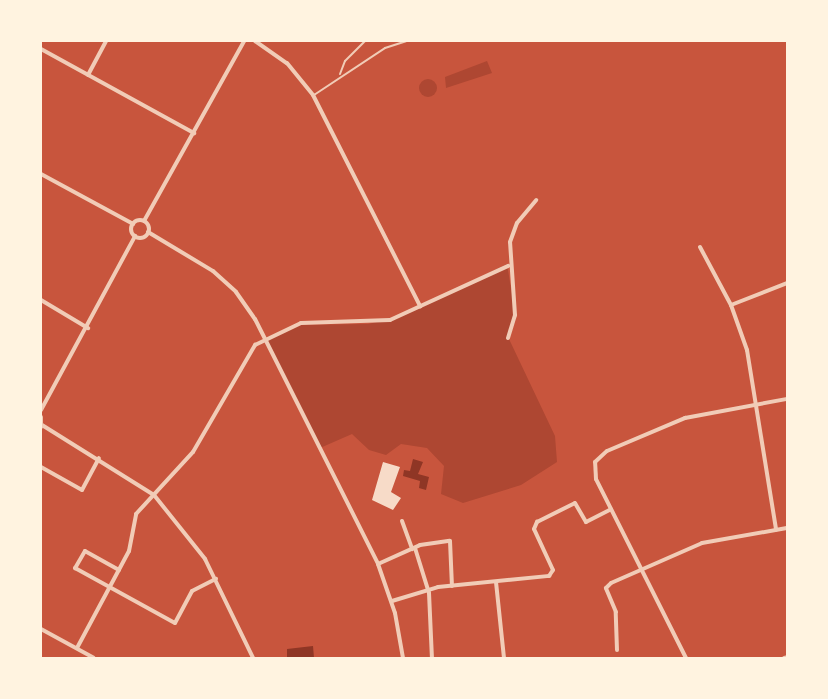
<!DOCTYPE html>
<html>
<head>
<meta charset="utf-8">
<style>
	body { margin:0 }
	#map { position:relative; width:828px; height:699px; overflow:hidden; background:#c8553d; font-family:"Open Sans",sans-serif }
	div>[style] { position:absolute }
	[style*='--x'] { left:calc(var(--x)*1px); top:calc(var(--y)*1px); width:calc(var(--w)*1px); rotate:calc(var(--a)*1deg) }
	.green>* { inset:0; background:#ae4732 }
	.round { border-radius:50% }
	.water>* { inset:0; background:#8f3625 }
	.building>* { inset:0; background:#f7dbc8 }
	.service>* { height:2px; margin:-1px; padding:0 1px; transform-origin:1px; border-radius:1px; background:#f1ccb7 }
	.minor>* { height:4px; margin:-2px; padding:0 2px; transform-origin:2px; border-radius:2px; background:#f1ccb7 }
	.minor>.ring { margin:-2px; padding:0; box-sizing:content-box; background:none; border:4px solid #f1ccb7; border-radius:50% }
	.tertiary>* { height:5px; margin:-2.5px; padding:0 2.5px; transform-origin:2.5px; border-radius:2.5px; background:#f1ccb7 }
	span { translate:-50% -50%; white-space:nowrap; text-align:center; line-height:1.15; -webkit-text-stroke:4px #fff3e0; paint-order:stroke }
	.frame { position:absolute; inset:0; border:42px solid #fff3e0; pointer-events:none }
</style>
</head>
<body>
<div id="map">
	<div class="green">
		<i style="clip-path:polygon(487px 61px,492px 73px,446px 88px,445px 77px)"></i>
		<i class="round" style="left:419px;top:79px;width:18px;height:18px"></i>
		<i style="clip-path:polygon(507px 264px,516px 319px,509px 339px,555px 436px,557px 462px,521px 485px,463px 503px,441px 494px,444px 466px,427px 448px,401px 444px,386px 455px,369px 450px,352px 434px,320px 448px,265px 338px,296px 325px,368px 324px,395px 318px)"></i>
	</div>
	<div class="water">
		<i style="clip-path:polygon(413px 459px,423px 462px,418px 474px,429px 477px,426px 490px,419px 488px,420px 481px,403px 476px,404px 470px,410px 471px)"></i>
		<i style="clip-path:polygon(313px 646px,314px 658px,287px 658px,287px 649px)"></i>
	</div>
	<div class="building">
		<i style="clip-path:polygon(383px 462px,400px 467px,391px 492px,401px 498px,393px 510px,372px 500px)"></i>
	</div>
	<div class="service">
		<i style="--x:340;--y:74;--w:14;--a:-69"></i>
		<i style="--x:345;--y:61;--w:28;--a:-45"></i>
		<i style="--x:314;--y:95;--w:85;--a:-33.5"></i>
		<i style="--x:385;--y:48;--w:22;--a:-18"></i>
	</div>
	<div class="minor">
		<i style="--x:255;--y:41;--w:39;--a:35"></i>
		<i style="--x:287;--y:63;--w:41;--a:50.9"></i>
		<i style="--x:313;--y:95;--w:237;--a:63.1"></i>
		<i style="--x:41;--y:49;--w:175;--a:28.8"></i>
		<i style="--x:88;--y:75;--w:38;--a:-62"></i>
		<i style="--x:41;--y:174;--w:105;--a:28.5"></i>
		<i class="ring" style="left:131px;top:220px;width:14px;height:14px"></i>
		<i style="--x:144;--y:221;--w:206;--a:-60.9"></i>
		<i style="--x:148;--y:232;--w:76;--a:31"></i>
		<i style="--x:213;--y:271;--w:31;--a:42"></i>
		<i style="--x:236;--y:292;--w:33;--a:55"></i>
		<i style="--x:255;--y:319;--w:274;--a:63.3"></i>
		<i style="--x:378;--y:564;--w:52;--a:70.9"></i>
		<i style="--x:395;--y:613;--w:46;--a:79.9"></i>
		<i style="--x:700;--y:247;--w:66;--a:61.9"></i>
		<i style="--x:731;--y:305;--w:48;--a:70.4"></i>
		<i style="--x:747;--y:350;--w:182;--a:80.8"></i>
		<i style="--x:41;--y:300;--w:55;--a:30.8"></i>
		<i style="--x:731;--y:305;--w:60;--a:-21.4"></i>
		<i style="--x:508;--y:338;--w:24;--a:-73"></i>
		<i style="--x:515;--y:315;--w:73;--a:-93.9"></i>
		<i style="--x:510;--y:242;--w:20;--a:-70"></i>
		<i style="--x:517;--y:223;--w:30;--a:-50"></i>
		<i style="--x:41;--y:410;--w:198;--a:-61.6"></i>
		<i style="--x:41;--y:417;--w:10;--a:90"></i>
		<i style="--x:42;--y:425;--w:132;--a:32"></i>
		<i style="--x:154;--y:495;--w:82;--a:51.4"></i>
		<i style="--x:205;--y:559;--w:110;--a:64.1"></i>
		<i style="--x:41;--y:467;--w:47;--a:29.3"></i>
		<i style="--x:82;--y:490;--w:36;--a:-62"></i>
		<i style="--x:402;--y:521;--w:30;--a:70"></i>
		<i style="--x:415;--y:548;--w:47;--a:72.7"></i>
		<i style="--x:429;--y:593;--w:65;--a:87.4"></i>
		<i style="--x:378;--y:564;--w:46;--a:-24.3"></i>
		<i style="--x:420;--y:545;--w:30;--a:-8"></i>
		<i style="--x:450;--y:541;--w:45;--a:87.5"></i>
		<i style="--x:119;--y:570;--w:39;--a:-151"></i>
		<i style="--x:85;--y:551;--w:20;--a:120"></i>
		<i style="--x:75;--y:568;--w:114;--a:28.8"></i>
		<i style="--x:175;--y:623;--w:36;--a:-62"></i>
		<i style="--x:192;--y:591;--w:27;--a:-27"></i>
		<i style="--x:496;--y:582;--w:76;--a:84"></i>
		<i style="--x:392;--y:601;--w:48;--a:-16.9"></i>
		<i style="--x:438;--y:587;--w:112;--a:-5.7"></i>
		<i style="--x:549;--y:576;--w:7;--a:-56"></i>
		<i style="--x:553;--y:570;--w:45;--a:-114.9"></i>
		<i style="--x:534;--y:529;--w:8;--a:-67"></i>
		<i style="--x:537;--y:522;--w:42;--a:-26.6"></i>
		<i style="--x:575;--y:503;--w:22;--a:60"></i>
		<i style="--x:586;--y:522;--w:28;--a:-27"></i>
		<i style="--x:41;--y:629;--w:60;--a:28.7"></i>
		<i style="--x:77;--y:648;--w:110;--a:-61.8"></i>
		<i style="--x:129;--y:551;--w:38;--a:-79"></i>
		<i style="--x:136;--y:514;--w:84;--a:-47.4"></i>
		<i style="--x:193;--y:452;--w:124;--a:-59.9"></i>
		<i style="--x:255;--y:345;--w:51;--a:-25.6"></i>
		<i style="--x:301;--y:323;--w:89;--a:-1.9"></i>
		<i style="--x:390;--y:320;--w:130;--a:-24.6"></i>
		<i style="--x:617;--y:650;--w:38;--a:-92"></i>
		<i style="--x:616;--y:612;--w:26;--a:-113"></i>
		<i style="--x:606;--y:588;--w:7;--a:-45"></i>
		<i style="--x:611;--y:583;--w:99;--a:-23.7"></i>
		<i style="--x:702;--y:543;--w:86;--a:-10"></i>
		<i style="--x:686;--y:658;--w:200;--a:-116.7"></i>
		<i style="--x:596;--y:479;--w:17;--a:-93"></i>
		<i style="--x:595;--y:462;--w:16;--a:-43"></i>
		<i style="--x:607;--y:451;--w:85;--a:-22.9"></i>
		<i style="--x:685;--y:418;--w:104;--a:-10.6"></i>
	</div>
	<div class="tertiary">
		<i style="--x:784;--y:658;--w:3;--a:-18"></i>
	</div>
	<div class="frame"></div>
</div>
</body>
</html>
